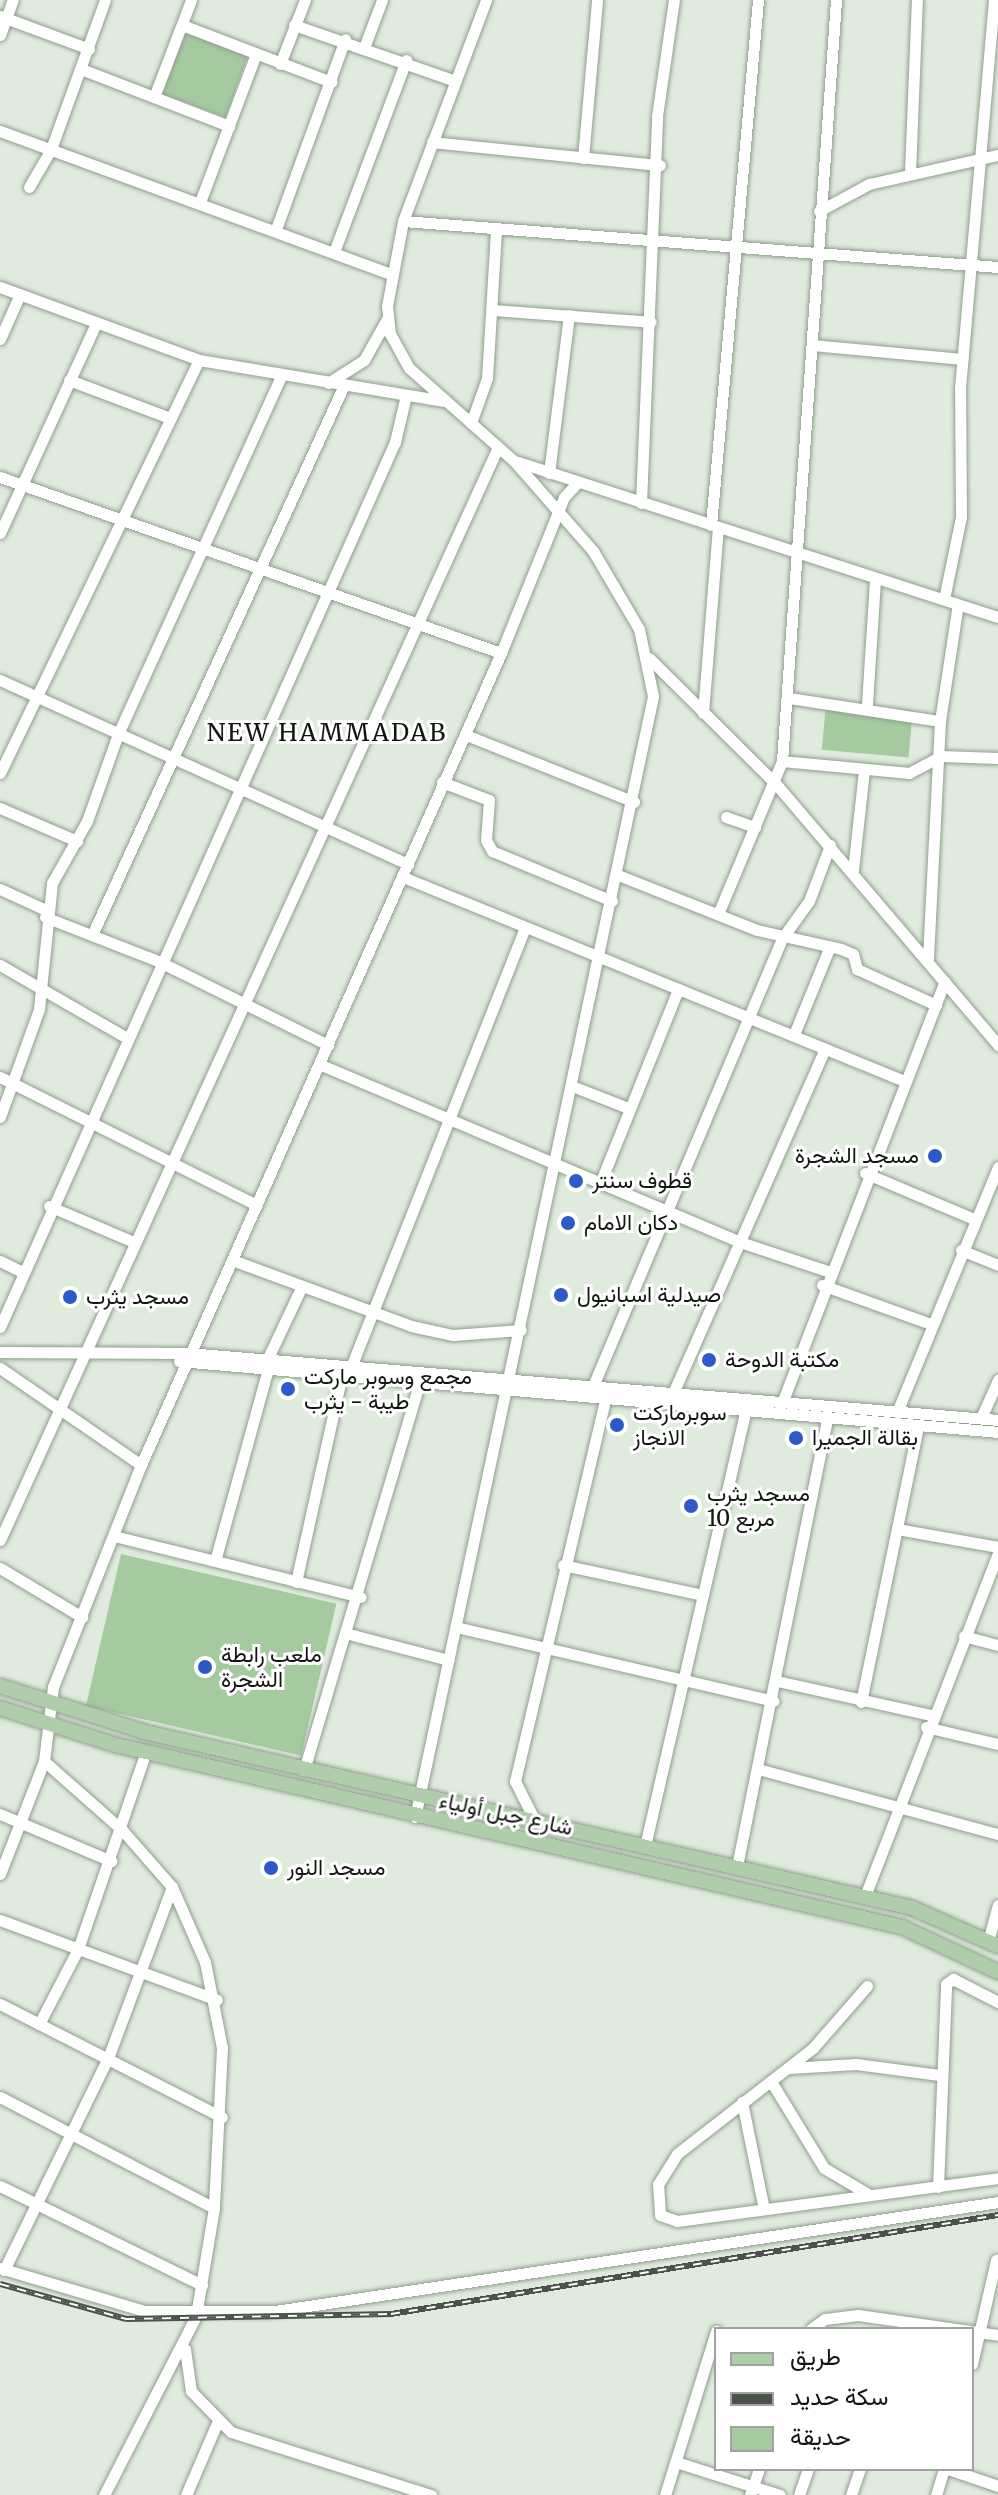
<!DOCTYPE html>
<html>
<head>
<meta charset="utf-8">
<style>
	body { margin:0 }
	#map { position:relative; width:998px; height:2495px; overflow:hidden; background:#dfecdd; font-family:Merriweather,Vazirmatn,serif }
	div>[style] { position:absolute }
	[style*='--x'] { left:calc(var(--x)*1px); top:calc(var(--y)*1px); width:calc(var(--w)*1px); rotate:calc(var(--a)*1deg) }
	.green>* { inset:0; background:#a5caa0; transform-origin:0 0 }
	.roads { filter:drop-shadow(0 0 2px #909d8e) drop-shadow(0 0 2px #909d8e) }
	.minor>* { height:11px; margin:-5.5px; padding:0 5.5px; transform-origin:5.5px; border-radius:5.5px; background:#fff }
	.major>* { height:14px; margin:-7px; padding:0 7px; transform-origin:7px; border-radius:7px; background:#afcdaa }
	.rail>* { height:6px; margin-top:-3px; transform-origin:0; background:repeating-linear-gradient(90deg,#fff 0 9px,#4b524a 0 18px); box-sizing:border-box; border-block:2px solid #4b524a }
	.dots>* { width:22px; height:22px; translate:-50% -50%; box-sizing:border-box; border:4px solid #fff; border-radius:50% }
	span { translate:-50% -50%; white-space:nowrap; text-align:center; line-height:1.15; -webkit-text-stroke:6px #fff; paint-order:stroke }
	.poi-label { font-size:22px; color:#121611 }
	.right { translate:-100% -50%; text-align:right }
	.left { translate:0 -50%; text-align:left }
	.street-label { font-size:22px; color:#121611 }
	.neighbourhood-label { font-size:24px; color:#121611; letter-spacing:2px }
	.legend { position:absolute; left:714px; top:2327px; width:260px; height:144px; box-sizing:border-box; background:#fff; border:2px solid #a0a2a0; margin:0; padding:10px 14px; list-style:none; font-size:24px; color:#121611 }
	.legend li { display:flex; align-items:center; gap:16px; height:40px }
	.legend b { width:40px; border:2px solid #a0a2a0 }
</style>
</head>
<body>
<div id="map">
	<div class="green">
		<i style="left:185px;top:32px;width:67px;height:66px;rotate:20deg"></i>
		<i style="left:826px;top:703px;width:87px;height:47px;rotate:5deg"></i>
		<i style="left:121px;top:1554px;width:221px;height:156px;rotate:13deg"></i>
	</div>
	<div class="roads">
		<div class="minor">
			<i style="--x:0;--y:16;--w:95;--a:20.3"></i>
			<i style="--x:182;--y:25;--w:160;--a:20.9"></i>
			<i style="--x:294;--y:25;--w:171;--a:19.1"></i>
			<i style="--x:0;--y:35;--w:37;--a:-70"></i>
			<i style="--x:365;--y:45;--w:48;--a:-69.3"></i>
			<i style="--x:280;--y:64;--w:69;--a:-68.7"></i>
			<i style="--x:81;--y:69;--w:159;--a:21.1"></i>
			<i style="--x:154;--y:97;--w:104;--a:-69.1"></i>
			<i style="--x:0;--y:131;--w:416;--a:20.1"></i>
			<i style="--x:432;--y:142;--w:229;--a:5.8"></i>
			<i style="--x:583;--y:158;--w:159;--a:-84.9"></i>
			<i style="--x:910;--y:172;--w:172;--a:-87.7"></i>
			<i style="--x:29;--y:187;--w:44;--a:-59.9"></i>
			<i style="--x:51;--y:149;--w:158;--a:-70.1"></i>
			<i style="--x:200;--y:202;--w:158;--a:-69.3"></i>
			<i style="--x:819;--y:211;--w:57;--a:-28.4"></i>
			<i style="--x:869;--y:184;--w:132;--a:-12.7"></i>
			<i style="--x:403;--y:221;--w:597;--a:4.42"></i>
			<i style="--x:276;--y:229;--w:202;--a:-70"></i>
			<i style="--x:334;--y:252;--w:205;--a:-69.4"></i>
			<i style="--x:0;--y:287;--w:212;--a:20.1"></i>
			<i style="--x:199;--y:360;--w:247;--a:9.5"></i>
			<i style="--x:492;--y:310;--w:159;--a:4.3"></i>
			<i style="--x:0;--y:339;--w:49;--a:-66"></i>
			<i style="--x:812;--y:345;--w:151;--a:5.3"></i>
			<i style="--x:69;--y:380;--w:108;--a:20.6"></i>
			<i style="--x:328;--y:383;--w:43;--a:-32.6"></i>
			<i style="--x:364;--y:360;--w:47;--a:-60.7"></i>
			<i style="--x:471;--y:423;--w:48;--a:-70.4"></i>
			<i style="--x:487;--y:378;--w:146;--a:-86.5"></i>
			<i style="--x:518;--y:462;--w:504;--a:17.9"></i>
			<i style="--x:549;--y:473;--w:159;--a:-82.8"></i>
			<i style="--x:0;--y:477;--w:531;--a:19.36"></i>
			<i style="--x:641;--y:503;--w:387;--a:-87.6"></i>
			<i style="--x:657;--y:116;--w:117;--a:-81.7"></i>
			<i style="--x:711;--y:525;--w:527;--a:-84.88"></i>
			<i style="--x:0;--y:533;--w:231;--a:-65.4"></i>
			<i style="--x:944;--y:599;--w:84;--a:-78.3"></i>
			<i style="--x:961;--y:517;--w:129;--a:-90.4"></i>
			<i style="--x:960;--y:388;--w:389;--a:-85"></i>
			<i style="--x:649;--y:658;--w:179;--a:44.8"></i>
			<i style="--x:776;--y:784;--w:343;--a:49.6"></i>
			<i style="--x:0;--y:680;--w:448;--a:24.3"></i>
			<i style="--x:789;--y:698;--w:153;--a:8.7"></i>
			<i style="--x:867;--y:704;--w:125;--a:-86.3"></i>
			<i style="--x:703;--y:713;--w:186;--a:-85.4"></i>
			<i style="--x:466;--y:735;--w:181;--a:21.7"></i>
			<i style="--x:782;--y:761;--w:128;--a:5.4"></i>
			<i style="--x:909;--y:773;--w:36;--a:-28"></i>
			<i style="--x:941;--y:756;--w:57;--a:2"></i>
			<i style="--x:0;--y:773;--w:458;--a:-64.3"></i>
			<i style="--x:442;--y:782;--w:50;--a:21"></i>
			<i style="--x:489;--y:800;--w:40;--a:94.3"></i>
			<i style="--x:486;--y:840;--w:13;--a:61"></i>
			<i style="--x:492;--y:851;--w:130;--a:22.6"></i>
			<i style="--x:0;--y:808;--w:84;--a:23.2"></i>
			<i style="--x:726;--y:817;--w:31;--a:19"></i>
			<i style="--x:853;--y:870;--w:101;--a:-83.7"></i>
			<i style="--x:618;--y:875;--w:149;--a:21.6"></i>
			<i style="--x:757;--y:930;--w:86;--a:12.7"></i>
			<i style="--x:841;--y:949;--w:13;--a:23"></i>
			<i style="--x:853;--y:954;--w:16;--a:75"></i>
			<i style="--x:857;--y:969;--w:87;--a:24.5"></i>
			<i style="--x:403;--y:877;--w:539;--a:22.14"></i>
			<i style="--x:0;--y:889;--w:51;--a:24.5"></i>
			<i style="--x:718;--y:914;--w:166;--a:-67.3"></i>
			<i style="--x:782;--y:761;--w:763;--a:-85.94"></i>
			<i style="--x:45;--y:917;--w:121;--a:21.3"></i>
			<i style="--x:158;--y:961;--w:190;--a:26.3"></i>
			<i style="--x:92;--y:935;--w:605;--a:-65.38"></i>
			<i style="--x:928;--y:958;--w:237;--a:-87.1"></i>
			<i style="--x:940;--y:721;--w:118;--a:-81.3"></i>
			<i style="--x:0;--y:965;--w:144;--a:29.9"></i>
			<i style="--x:795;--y:1032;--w:87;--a:-67.8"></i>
			<i style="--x:319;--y:1064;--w:457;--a:22.9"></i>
			<i style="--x:740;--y:1242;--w:92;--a:18.4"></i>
			<i style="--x:0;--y:1077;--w:287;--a:26.5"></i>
			<i style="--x:572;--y:1086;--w:60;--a:21.4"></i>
			<i style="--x:0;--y:1117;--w:115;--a:-70.1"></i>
			<i style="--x:39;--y:1009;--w:127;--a:-84.1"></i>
			<i style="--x:52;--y:883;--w:71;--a:-60.6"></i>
			<i style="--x:87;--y:821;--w:92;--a:-70.4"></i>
			<i style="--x:118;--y:734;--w:392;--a:-65.5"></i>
			<i style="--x:865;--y:1173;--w:118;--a:22.9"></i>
			<i style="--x:601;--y:1181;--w:207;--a:-68.1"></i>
			<i style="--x:49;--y:1206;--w:92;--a:23"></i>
			<i style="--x:961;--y:1250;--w:40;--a:22"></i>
			<i style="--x:232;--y:1260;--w:191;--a:20.2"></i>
			<i style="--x:411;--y:1326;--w:43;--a:12.1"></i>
			<i style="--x:453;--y:1335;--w:68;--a:-4.2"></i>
			<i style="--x:0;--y:1261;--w:25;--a:26"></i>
			<i style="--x:822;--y:1285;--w:116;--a:19.7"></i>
			<i style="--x:0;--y:1327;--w:969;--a:-65.95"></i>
			<i style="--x:395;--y:442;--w:48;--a:-76.8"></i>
			<i style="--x:0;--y:1352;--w:187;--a:0.3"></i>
			<i style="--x:187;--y:1353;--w:814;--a:4.72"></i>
			<i style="--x:267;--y:1360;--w:80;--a:-64.7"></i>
			<i style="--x:179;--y:1361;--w:822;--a:4.95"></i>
			<i style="--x:351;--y:1367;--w:469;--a:-68.4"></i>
			<i style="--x:0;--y:1368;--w:171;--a:34.5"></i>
			<i style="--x:593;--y:1386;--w:488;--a:-67.1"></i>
			<i style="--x:783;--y:937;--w:44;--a:-54.2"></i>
			<i style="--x:809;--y:901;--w:60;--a:-69.4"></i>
			<i style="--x:674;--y:1391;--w:374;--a:-66.2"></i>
			<i style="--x:782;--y:1403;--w:452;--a:-68.9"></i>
			<i style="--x:897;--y:1412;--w:265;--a:-67.6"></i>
			<i style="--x:981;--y:1418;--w:42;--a:-65.9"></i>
			<i style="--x:897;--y:1529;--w:103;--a:10.1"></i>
			<i style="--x:114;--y:1536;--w:254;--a:13.9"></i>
			<i style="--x:0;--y:1540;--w:1201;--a:-65.5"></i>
			<i style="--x:215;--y:1561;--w:196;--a:-74.6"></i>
			<i style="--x:563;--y:1565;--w:143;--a:12.1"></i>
			<i style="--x:0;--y:1568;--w:96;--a:30.9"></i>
			<i style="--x:296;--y:1582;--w:208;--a:-77.5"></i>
			<i style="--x:456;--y:1627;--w:326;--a:13.1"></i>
			<i style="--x:345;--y:1633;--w:107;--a:14.6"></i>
			<i style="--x:964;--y:1636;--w:35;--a:15"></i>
			<i style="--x:777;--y:1681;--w:157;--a:12.5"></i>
			<i style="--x:861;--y:1702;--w:282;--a:-78.3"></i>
			<i style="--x:926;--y:1727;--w:74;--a:13.3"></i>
			<i style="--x:44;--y:1761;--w:106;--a:41.5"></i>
			<i style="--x:123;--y:1831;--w:74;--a:48.8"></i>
			<i style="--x:172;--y:1887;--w:82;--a:66.3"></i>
			<i style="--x:205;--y:1962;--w:88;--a:78.8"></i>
			<i style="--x:222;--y:2048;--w:160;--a:92.9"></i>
			<i style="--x:214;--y:2208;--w:109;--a:99.5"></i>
			<i style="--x:196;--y:2316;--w:201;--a:117.2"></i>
			<i style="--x:758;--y:1769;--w:249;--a:15.2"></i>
			<i style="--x:304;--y:1770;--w:402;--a:-73.4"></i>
			<i style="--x:0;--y:1814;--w:121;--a:22.9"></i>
			<i style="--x:415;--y:1817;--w:1146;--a:-78.01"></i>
			<i style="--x:653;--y:696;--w:68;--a:-101.8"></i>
			<i style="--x:639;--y:629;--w:91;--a:-120.5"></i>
			<i style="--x:593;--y:551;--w:120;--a:-131.3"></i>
			<i style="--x:514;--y:461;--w:140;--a:-138.5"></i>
			<i style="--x:409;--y:368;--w:39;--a:-119"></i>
			<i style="--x:390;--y:334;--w:28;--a:-96"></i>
			<i style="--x:387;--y:306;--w:86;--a:-79.3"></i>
			<i style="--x:403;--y:221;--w:236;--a:-69.4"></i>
			<i style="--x:535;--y:1821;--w:45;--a:-116.6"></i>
			<i style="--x:515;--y:1781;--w:391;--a:-76.7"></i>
			<i style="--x:645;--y:1846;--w:445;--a:-77"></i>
			<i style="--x:737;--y:1866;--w:457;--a:-78.6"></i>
			<i style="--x:0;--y:1874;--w:121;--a:-68.7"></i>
			<i style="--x:44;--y:1761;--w:75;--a:-83.1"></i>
			<i style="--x:53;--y:1687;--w:239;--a:-68.4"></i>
			<i style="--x:141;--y:1465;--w:888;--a:-66.09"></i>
			<i style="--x:501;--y:653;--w:168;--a:-68"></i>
			<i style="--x:564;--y:497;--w:21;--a:-47"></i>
			<i style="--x:865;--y:1896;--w:368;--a:-68.8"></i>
			<i style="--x:0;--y:1920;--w:231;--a:20.2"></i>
			<i style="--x:989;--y:1938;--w:34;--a:-75"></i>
			<i style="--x:867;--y:1986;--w:82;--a:131.1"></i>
			<i style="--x:813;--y:2048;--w:172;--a:142.1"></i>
			<i style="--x:677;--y:2154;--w:36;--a:122"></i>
			<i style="--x:658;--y:2184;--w:31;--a:86"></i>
			<i style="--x:660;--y:2215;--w:18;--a:19"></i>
			<i style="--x:677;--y:2221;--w:324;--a:-7.6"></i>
			<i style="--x:0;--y:2004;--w:249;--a:27"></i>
			<i style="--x:39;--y:2024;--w:85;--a:-62.5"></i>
			<i style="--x:78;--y:1949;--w:208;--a:-71"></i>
			<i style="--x:789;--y:2068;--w:67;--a:-3.4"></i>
			<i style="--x:856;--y:2064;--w:84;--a:7.5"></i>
			<i style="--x:772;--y:2083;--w:100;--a:58.5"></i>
			<i style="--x:824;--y:2168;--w:51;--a:30.6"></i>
			<i style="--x:0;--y:2097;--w:241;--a:27.4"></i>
			<i style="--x:742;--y:2102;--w:109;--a:78.4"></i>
			<i style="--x:0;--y:2186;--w:225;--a:26.1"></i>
			<i style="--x:938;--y:2187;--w:203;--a:-87.7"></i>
			<i style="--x:946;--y:1984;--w:9;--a:-36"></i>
			<i style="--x:953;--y:1979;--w:51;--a:27.1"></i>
			<i style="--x:0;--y:2268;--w:150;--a:16.6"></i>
			<i style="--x:144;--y:2311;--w:131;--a:0"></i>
			<i style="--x:275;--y:2311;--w:731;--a:-8.57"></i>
			<i style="--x:4;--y:2270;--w:236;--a:-63.9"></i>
			<i style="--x:108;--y:2058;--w:183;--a:-69.5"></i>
			<i style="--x:811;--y:2329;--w:17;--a:-36"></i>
			<i style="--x:825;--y:2319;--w:33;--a:-7"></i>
			<i style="--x:858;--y:2315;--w:141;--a:8.1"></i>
			<i style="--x:185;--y:2349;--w:42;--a:81.9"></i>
			<i style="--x:191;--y:2391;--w:57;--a:45.7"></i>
			<i style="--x:231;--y:2432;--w:210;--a:17.5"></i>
			<i style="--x:972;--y:2364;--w:107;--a:-77"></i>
			<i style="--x:676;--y:2462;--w:109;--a:17.6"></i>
			<i style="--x:948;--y:2469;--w:53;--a:18.8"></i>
			<i style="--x:186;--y:2495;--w:78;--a:-66.7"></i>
			<i style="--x:665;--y:2495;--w:172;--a:-72.7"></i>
			<i style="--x:750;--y:2495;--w:28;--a:-71"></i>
			<i style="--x:799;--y:2495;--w:28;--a:-71"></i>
			<i style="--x:851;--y:2495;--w:28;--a:-71"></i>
			<i style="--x:936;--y:2495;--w:27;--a:-73"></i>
		</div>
		<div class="major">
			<i style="--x:0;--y:1686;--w:152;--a:17.6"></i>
			<i style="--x:145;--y:1732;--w:787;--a:12.92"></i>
			<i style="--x:912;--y:1908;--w:94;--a:23.8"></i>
			<i style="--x:0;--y:1708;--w:122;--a:17.7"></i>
			<i style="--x:116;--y:1745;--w:807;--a:13.04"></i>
			<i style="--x:902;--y:1927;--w:106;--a:25.1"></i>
		</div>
	</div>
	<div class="rail">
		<i style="--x:0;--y:2284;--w:131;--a:15.5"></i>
		<i style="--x:126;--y:2319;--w:265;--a:-1.1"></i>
		<i style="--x:391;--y:2314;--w:615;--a:-9.26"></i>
	</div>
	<div class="dots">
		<i style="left:935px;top:1156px;background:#2d5ac9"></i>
		<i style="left:576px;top:1181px;background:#2d5ac9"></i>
		<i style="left:568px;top:1223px;background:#2d5ac9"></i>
		<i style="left:561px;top:1295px;background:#2d5ac9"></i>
		<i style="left:70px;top:1297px;background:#2d5ac9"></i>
		<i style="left:709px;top:1360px;background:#2d5ac9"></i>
		<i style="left:288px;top:1389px;background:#2d5ac9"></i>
		<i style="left:617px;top:1425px;background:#2d5ac9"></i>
		<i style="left:796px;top:1438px;background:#2d5ac9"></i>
		<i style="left:691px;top:1506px;background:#2d5ac9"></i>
		<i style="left:205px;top:1667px;background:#2d5ac9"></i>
		<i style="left:271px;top:1868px;background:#2d5ac9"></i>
	</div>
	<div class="poi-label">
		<span class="right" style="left:919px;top:1156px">مسجد الشجرة</span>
		<span class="left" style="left:592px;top:1181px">قطوف سنتر</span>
		<span class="left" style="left:584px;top:1223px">دكان الامام</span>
		<span class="left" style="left:577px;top:1295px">صيدلية اسبانيول</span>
		<span class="left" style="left:86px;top:1297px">مسجد يثرب</span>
		<span class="left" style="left:725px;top:1360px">مكتبة الدوحة</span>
		<span class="left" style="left:304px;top:1389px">مجمع وسوبر ماركت<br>طيبة - يثرب</span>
		<span class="left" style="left:633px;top:1425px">سوبرماركت<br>الانجاز</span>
		<span class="left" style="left:812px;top:1438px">بقالة الجميرا</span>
		<span class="left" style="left:707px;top:1506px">مسجد يثرب<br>مربع 10</span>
		<span class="left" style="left:221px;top:1667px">ملعب رابطة<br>الشجرة</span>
		<span class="left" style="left:287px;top:1868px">مسجد النور</span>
	</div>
	<div class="street-label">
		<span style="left:506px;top:1814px;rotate:12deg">شارع جبل أولياء</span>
	</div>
	<div class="neighbourhood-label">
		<span style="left:327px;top:733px">NEW HAMMADAB</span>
	</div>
	<ul class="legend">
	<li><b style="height:10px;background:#afcdaa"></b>طريق</li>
	<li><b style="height:10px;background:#4b524a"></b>سكة حديد</li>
	<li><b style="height:22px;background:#a5caa0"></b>حديقة</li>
	</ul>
</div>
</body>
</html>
